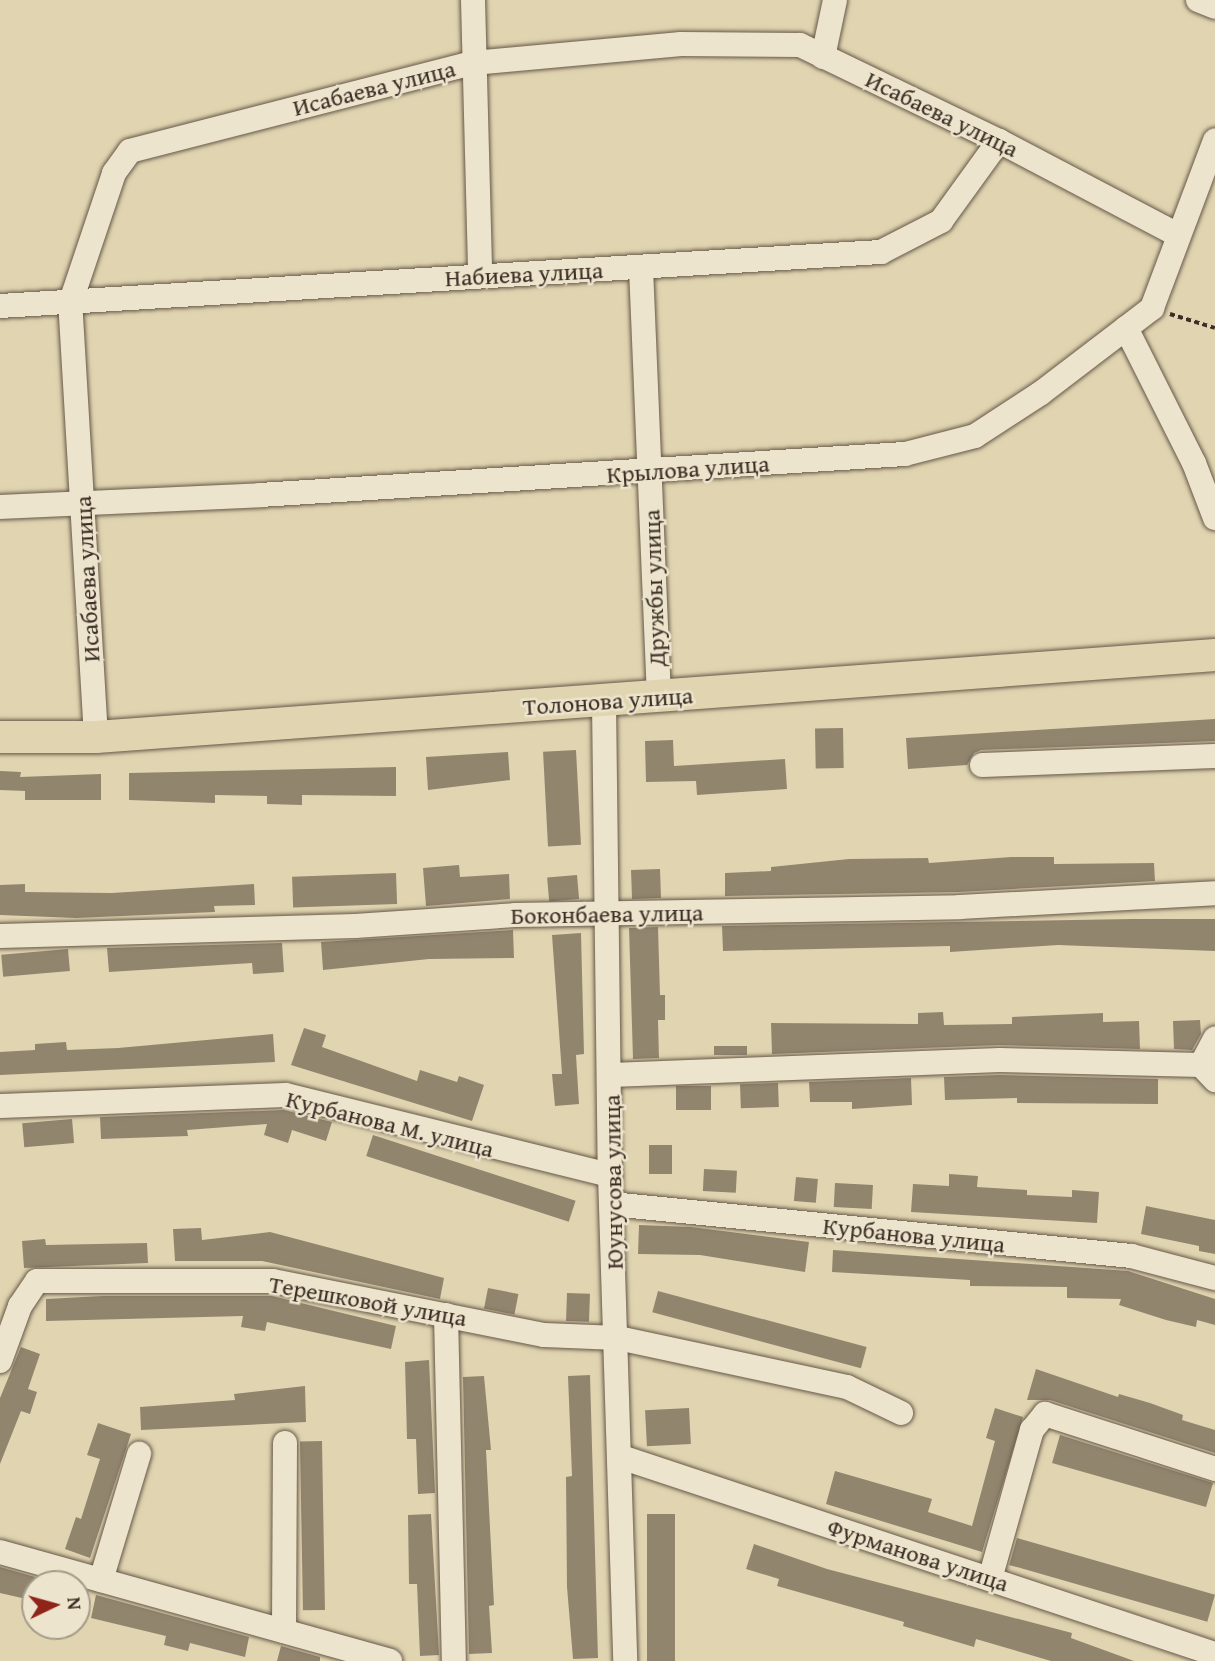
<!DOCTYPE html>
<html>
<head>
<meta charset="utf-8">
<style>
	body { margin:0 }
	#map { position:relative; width:1215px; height:1661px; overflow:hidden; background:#e1d5b1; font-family:"Gentium Book Plus",serif }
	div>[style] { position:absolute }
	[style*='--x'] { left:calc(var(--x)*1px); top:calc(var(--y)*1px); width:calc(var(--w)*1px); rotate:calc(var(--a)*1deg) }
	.building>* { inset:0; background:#92856e; transform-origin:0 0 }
	.path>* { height:3.5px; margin-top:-1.75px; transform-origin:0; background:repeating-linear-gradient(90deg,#3d2e26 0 5px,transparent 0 8.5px) }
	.roads { filter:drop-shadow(0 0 2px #665849) drop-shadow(0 0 2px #665849) }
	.minor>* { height:24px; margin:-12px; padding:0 12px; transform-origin:12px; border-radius:12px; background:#ece4cc }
	.major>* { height:32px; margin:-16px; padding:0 16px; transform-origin:16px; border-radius:16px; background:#e1d5b1 }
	span { translate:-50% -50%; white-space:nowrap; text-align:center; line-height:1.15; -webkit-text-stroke:5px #ece4cc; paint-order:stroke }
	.street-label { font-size:24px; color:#3d2e26 }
	.north { position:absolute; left:21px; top:1570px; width:70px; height:70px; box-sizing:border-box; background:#ece4cc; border:2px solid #a69b8a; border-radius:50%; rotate:85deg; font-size:19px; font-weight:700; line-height:28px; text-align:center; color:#3d2e26 }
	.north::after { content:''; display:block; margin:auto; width:24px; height:32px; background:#8f2418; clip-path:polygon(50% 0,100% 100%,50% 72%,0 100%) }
</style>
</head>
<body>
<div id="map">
	<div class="building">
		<i style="clip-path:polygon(1215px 719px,1215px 741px,981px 750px,974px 753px,967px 765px,908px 769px,906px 738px)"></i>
		<i style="left:843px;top:728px;width:40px;height:28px;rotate:89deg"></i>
		<i style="clip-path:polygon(673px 740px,674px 766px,785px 759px,787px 789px,697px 795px,696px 781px,646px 782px,645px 741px)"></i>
		<i style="left:576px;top:750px;width:95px;height:33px;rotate:87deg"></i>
		<i style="clip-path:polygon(508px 752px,510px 780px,428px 790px,426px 757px)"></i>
		<i style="clip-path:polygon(396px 767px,396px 796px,302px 795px,302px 805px,267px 804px,267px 796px,215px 795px,215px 803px,129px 800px,129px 773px)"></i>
		<i style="clip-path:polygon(0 771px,21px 772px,20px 777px,101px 774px,101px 800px,25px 800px,25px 791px,0 790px)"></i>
		<i style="clip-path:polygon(1011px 857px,1054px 857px,1054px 864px,1154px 863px,1155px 881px,959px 892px,725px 896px,725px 873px,771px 871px,771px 867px,849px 859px,928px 858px,929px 863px)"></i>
		<i style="clip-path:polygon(459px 865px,460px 877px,509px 874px,510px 899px,426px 906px,423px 868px)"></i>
		<i style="left:660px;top:869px;width:29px;height:29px;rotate:88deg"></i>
		<i style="left:396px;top:873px;width:31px;height:104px;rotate:88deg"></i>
		<i style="left:577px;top:875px;width:24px;height:30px;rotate:85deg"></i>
		<i style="clip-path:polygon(25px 884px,25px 892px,112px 893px,254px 884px,255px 905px,214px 906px,215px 912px,76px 918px,0 915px,0 885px)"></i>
		<i style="clip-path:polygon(1131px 919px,1215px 919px,1215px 951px,1058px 945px,950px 952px,950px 946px,723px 951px,722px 926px)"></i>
		<i style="clip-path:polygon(658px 927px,660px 995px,665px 995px,665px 1020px,658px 1020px,659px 1058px,633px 1059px,629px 928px)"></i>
		<i style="clip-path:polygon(513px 930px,514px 958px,429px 959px,323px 970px,321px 942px)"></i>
		<i style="clip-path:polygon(581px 933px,584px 1054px,576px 1055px,579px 1104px,555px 1106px,552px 1074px,562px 1074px,552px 935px)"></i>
		<i style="clip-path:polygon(282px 943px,284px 972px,253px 974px,252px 963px,109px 972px,107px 948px)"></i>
		<i style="left:68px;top:949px;width:22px;height:67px;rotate:85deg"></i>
		<i style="clip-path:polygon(943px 1012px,944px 1025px,1012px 1024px,1012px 1017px,1103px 1013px,1103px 1022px,1139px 1021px,1140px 1049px,999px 1045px,772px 1054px,771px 1023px,918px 1024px,918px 1013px)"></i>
		<i style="clip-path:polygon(1200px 1020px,1201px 1034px,1192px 1050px,1174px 1049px,1173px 1021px)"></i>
		<i style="clip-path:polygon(304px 1028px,326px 1035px,322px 1047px,417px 1081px,420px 1070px,457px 1082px,459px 1076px,484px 1085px,472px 1121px,291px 1065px)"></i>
		<i style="clip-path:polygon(273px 1034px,275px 1062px,0 1075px,0 1052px,35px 1050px,35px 1044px,66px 1042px,67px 1050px,118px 1048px)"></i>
		<i style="left:747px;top:1046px;width:9px;height:33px;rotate:90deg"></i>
		<i style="clip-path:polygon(1000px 1075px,1158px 1079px,1158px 1104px,1017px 1103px,1017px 1098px,945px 1100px,944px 1077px)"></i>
		<i style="clip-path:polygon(911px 1078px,912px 1105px,852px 1109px,852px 1102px,810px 1102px,809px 1082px)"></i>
		<i style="left:778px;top:1083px;width:24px;height:38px;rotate:88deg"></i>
		<i style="left:711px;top:1086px;width:24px;height:35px;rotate:90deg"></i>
		<i style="clip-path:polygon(284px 1110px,332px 1122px,326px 1141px,292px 1130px,288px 1143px,264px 1135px,267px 1124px,187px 1130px,188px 1136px,101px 1139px,100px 1117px)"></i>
		<i style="left:72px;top:1119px;width:24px;height:50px;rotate:85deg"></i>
		<i style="left:373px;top:1135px;width:213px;height:22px;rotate:18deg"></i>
		<i style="left:649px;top:1145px;width:23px;height:29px"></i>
		<i style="left:704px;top:1169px;width:33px;height:22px;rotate:3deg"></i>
		<i style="clip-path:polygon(949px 1174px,978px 1176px,977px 1187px,1027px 1190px,1027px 1195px,1072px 1197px,1072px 1190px,1099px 1192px,1097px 1223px,911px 1212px,913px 1184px,949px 1186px)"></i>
		<i style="left:796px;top:1177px;width:22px;height:24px;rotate:5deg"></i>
		<i style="left:835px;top:1183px;width:38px;height:24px;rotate:3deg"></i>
		<i style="clip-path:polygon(1146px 1206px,1215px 1220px,1215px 1254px,1199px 1251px,1199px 1246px,1141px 1234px)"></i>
		<i style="clip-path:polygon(639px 1225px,691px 1227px,809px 1242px,805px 1272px,700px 1255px,638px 1254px)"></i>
		<i style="clip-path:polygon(201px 1228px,202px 1240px,270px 1232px,444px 1278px,440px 1299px,262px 1261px,175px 1261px,173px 1229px)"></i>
		<i style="clip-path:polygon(45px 1239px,46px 1245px,147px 1243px,148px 1263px,24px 1268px,22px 1241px)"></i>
		<i style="clip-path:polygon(833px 1250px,1128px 1271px,1215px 1299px,1215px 1325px,1197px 1320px,1196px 1327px,1166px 1320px,1119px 1305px,1121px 1299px,1067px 1298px,1067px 1287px,970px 1286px,970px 1280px,832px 1272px)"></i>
		<i style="left:488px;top:1288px;width:31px;height:21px;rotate:11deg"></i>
		<i style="left:658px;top:1291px;width:216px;height:22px;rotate:15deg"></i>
		<i style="left:567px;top:1293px;width:23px;height:28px;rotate:2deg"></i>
		<i style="clip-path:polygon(103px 1296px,272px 1296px,396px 1326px,391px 1349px,267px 1322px,265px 1331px,241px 1327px,243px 1316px,46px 1321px,46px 1299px)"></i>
		<i style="clip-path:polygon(21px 1347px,40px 1354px,28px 1389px,37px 1392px,30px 1414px,21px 1411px,0 1464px,0 1398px)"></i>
		<i style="clip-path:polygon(429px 1360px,435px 1493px,418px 1494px,416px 1439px,407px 1439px,405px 1362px)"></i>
		<i style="clip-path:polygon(1036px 1369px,1118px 1397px,1119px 1394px,1150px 1403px,1183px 1415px,1182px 1420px,1215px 1430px,1215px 1453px,1050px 1400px,1027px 1400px)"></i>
		<i style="clip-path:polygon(590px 1375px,598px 1658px,573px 1659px,567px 1587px,566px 1477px,572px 1476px,568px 1376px)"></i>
		<i style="clip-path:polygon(484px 1376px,491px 1450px,486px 1450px,494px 1605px,489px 1606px,492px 1653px,469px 1654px,463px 1377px)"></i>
		<i style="clip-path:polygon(305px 1386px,306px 1422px,141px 1430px,140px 1407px,235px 1400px,234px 1394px)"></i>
		<i style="left:689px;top:1408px;width:36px;height:44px;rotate:87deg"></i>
		<i style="clip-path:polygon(995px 1408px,1023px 1417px,982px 1552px,826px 1504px,835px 1471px,932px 1499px,928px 1512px,972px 1526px,995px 1441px,986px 1438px)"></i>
		<i style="clip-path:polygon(98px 1423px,131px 1434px,90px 1558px,65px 1549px,76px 1517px,81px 1519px,100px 1459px,87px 1455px)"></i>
		<i style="clip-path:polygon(1060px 1435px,1213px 1483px,1206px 1507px,1052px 1463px)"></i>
		<i style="left:322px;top:1441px;width:169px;height:22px;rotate:89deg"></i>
		<i style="clip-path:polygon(431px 1514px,439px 1655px,420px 1656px,417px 1584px,409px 1584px,408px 1515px)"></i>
		<i style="left:675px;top:1514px;width:147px;height:28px;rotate:90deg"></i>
		<i style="left:1017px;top:1538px;width:206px;height:28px;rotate:16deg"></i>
		<i style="clip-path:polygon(754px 1544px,827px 1569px,1072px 1633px,1071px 1638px,1134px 1661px,1051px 1661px,976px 1639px,974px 1647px,903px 1626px,904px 1622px,777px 1586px,779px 1579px,746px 1569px)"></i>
		<i style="clip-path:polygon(0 1567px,35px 1577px,35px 1601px,0 1593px)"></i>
		<i style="clip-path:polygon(96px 1595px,249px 1637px,245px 1657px,190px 1643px,188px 1651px,164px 1645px,166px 1636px,91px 1618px)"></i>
		<i style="clip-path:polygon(281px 1646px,320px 1657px,320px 1661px,277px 1661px)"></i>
	</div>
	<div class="path">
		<i style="--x:1170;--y:314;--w:47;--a:17.3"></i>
	</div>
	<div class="roads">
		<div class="minor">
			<i style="--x:473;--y:0;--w:276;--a:88.5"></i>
			<i style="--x:1198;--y:0;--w:18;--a:22"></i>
			<i style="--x:823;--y:57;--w:58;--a:-78.1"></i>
			<i style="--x:641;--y:268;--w:430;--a:87.6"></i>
			<i style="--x:0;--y:306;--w:883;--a:-3.51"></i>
			<i style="--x:881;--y:252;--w:68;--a:-27.3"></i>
			<i style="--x:941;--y:221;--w:99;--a:-54.1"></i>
			<i style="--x:1126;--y:328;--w:151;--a:63.3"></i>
			<i style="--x:1194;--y:463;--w:59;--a:69.1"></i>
			<i style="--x:0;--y:507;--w:260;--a:-2.6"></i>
			<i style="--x:260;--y:495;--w:646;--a:-3.64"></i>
			<i style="--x:905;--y:454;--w:72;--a:-14.4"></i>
			<i style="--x:975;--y:436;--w:79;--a:-33.1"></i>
			<i style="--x:1041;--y:393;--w:140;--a:-37.4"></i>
			<i style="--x:1152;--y:308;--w:179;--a:-69.4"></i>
			<i style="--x:604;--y:702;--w:473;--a:89.3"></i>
			<i style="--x:610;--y:1175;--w:486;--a:88.2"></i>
			<i style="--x:96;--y:737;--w:434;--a:-93.4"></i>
			<i style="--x:70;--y:304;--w:138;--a:-71.4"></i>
			<i style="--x:114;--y:173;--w:27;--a:-54"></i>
			<i style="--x:130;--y:151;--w:354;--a:-14.4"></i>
			<i style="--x:473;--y:63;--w:209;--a:-5.2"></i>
			<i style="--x:681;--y:44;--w:119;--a:0.5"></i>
			<i style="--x:800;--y:45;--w:221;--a:25.8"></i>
			<i style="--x:999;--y:141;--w:200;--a:27.7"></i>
			<i style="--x:982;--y:765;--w:233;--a:-2.2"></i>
			<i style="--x:0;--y:936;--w:355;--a:-1.6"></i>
			<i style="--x:355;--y:926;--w:160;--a:-3.9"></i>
			<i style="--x:515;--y:915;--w:445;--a:-1"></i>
			<i style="--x:960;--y:907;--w:255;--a:-3.1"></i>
			<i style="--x:1201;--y:1065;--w:30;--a:-62"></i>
			<i style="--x:611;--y:1075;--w:389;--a:-2.2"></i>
			<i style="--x:1000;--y:1060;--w:201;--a:1.4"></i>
			<i style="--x:1201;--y:1065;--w:21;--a:47"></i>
			<i style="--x:0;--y:1106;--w:286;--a:-2.2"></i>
			<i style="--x:286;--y:1095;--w:334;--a:13.9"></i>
			<i style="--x:611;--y:1204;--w:523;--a:5.71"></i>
			<i style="--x:1131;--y:1256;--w:87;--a:14.7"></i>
			<i style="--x:446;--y:1315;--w:346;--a:88.7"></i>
			<i style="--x:0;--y:1361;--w:59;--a:-70"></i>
			<i style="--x:20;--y:1306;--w:30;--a:-56"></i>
			<i style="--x:37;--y:1281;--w:236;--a:0"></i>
			<i style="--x:273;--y:1281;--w:276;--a:11.3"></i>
			<i style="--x:544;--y:1335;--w:74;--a:2.3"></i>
			<i style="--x:618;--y:1338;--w:234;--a:12.1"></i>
			<i style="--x:847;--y:1387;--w:60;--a:25.7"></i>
			<i style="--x:621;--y:1457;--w:626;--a:18.35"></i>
			<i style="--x:0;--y:1552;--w:405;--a:15.6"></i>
			<i style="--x:990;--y:1579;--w:155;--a:-74.3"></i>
			<i style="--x:1032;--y:1430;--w:21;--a:-51"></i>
			<i style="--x:1045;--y:1414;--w:179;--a:17.9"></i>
			<i style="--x:101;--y:1580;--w:132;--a:-73.2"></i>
			<i style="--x:284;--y:1631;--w:188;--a:-89.7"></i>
		</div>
		<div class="major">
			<i style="--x:0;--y:737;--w:96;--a:0"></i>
			<i style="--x:96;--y:737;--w:1122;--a:-4.19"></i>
		</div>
	</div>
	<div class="street-label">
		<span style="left:374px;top:88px;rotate:-14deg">Исабаева улица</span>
		<span style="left:942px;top:114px;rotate:26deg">Исабаева улица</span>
		<span style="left:524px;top:274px;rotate:-3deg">Набиева улица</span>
		<span style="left:688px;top:469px;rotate:-4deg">Крылова улица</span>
		<span style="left:87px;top:579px;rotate:-93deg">Исабаева улица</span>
		<span style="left:654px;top:588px;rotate:-92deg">Дружбы улица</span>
		<span style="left:608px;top:701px;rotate:-4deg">Толонова улица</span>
		<span style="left:607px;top:914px;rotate:-1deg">Боконбаева улица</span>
		<span style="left:390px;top:1124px;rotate:14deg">Курбанова М. улица</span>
		<span style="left:613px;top:1182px;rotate:-91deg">Юунусова улица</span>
		<span style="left:914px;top:1235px;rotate:6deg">Курбанова улица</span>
		<span style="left:368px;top:1301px;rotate:10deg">Терешковой улица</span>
		<span style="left:918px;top:1555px;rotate:18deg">Фурманова улица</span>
	</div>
	<div class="north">N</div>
</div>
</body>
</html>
